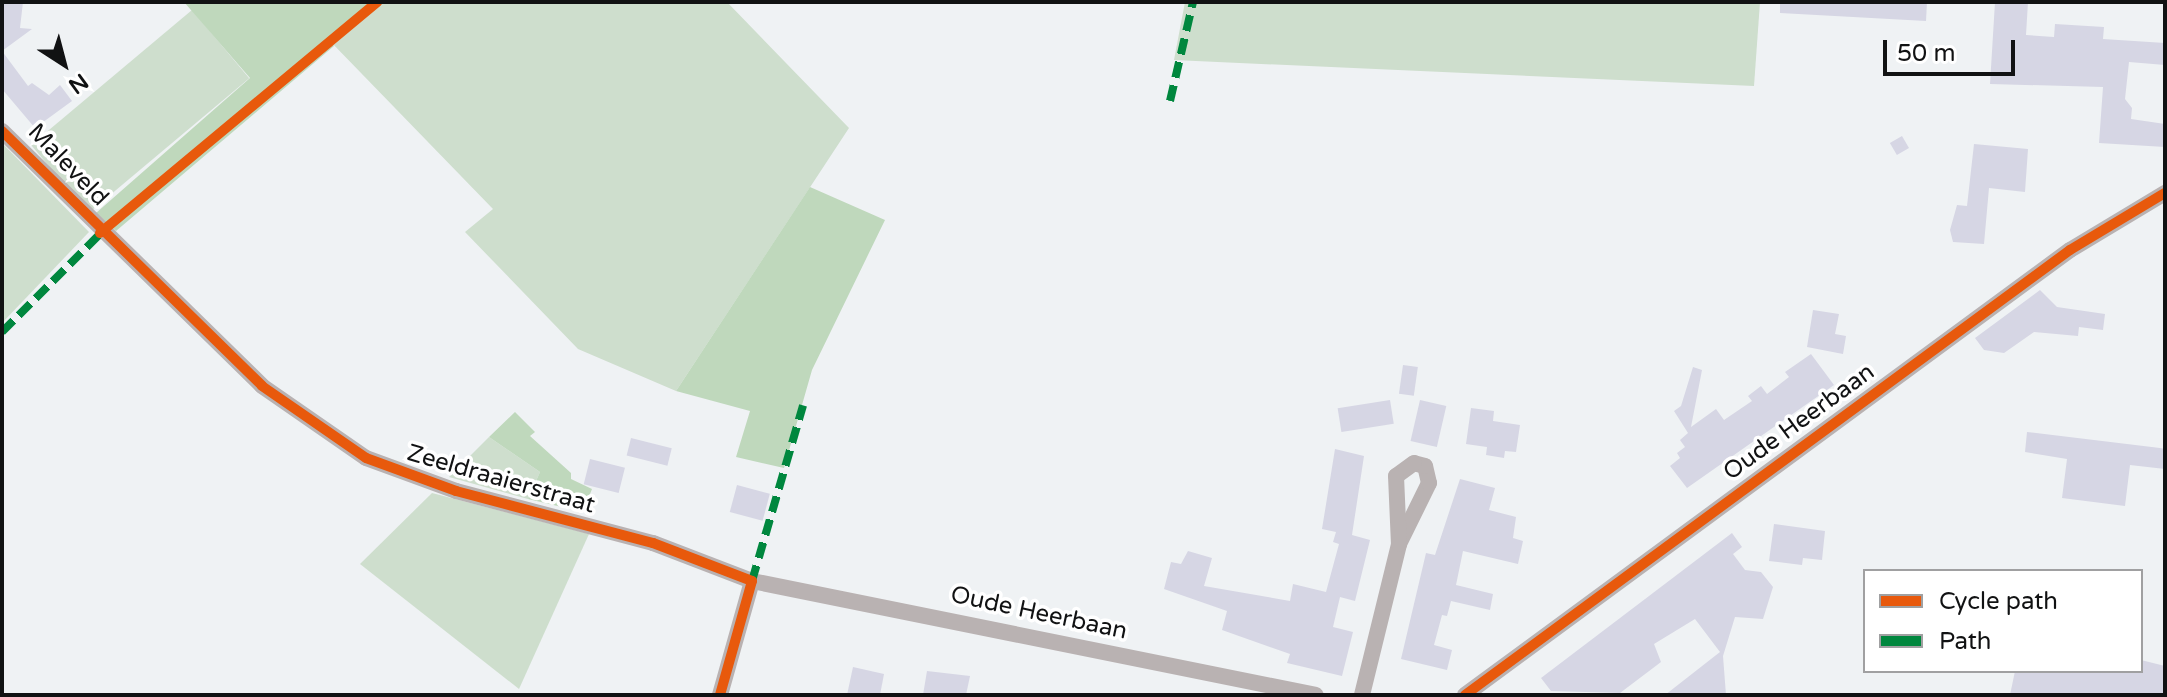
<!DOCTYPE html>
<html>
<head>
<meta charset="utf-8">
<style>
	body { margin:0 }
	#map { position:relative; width:2167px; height:697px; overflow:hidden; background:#eff2f4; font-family:"Varela Round",sans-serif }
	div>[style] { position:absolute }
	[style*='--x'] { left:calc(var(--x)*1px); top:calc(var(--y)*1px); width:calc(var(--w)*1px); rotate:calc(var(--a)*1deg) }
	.green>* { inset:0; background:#cedecd; transform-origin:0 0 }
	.forest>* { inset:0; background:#bfd8bc }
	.building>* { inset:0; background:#d6d6e4; transform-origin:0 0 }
	.street>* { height:16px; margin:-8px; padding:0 8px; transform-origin:8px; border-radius:8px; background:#b9b2b2 }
	.quiet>* { height:8px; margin-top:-4px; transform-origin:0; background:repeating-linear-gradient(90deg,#00873e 0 16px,transparent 0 24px) }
	.cycleway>* { height:10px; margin:-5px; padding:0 5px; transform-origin:5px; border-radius:5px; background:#e8590c }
	span { translate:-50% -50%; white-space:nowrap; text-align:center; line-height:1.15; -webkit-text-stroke:7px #fff; paint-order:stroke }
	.street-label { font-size:24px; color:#111213 }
	.frame { position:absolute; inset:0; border:4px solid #111213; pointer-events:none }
	.legend { position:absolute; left:1863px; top:569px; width:280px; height:104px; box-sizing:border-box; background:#fff; border:2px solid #a0a0a1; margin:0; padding:10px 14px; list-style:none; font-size:24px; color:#111213 }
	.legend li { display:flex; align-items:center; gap:16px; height:40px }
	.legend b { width:40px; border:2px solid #a0a0a1 }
	.north { position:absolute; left:24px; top:24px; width:80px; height:80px; -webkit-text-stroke:6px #fff; paint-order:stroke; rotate:144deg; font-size:22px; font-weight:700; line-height:32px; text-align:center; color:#111213 }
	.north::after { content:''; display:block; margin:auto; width:28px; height:36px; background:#111213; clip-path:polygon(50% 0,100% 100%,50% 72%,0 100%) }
	.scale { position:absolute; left:1883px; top:40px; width:132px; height:36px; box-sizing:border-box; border:4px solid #111213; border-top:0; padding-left:10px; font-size:24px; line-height:28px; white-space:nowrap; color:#111213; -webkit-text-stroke:6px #fff; paint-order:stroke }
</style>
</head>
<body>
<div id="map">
	<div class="green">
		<i style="clip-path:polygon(372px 2px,727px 2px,849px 128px,676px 391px,578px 349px,465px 232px,493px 209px,329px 40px)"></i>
		<i style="clip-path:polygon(1185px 2px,1760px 2px,1754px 86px,1174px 60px)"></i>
		<i style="left:192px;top:10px;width:89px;height:210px;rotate:50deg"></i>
		<i style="clip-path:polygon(2px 143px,89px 232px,2px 323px)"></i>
		<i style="clip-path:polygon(489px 437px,540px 472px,528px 499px,449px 477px)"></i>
		<i style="clip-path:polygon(432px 493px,589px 534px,519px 689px,360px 564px)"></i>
	</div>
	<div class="forest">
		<i style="clip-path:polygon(184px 2px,372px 2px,329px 40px,334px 46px,116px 231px,96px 213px,250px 78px)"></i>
		<i style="clip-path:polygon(810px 187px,885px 220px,812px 370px,784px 468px,736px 457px,750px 411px,676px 391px)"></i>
		<i style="clip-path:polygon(515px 412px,535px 432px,530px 436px,571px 473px,571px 479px,592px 489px,583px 512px,528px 499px,540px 472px,489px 437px)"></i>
	</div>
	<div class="building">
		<i style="clip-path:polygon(2px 2px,23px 2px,20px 28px,32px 29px,2px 51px,28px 86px,32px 83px,49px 95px,60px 85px,72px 101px,35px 128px,2px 89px)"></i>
		<i style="clip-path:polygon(1780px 2px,1927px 2px,1926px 21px,1780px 13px)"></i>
		<i style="clip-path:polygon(1995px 2px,2028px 2px,2026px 35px,2054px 37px,2055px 24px,2104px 27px,2103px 39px,2165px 43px,2165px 65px,2129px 62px,2125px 99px,2132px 108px,2131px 119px,2165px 124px,2165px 147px,2099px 143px,2103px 87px,1990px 84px)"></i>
		<i style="left:1902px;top:136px;width:14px;height:14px;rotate:60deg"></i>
		<i style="clip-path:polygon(1974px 144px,2028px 149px,2025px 192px,1989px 188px,1984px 244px,1953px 242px,1950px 230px,1957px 205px,1967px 206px)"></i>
		<i style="clip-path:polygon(2040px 290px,2057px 307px,2105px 314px,2103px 330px,2079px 327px,2078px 336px,2034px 332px,2004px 353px,1984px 350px,1975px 338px)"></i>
		<i style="clip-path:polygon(1813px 310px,1839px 314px,1835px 334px,1846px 336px,1843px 354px,1807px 347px)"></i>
		<i style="clip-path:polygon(1811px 354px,1834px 385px,1687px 488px,1670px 466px,1680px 458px,1677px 453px,1685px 447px,1680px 440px,1688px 433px,1674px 411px,1681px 406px,1693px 367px,1702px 370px,1691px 427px,1716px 409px,1724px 420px,1752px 401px,1748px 396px,1761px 386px,1767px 394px,1789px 377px,1785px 372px)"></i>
		<i style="left:1403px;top:365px;width:15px;height:29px;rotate:8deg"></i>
		<i style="left:1390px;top:400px;width:24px;height:53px;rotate:81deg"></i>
		<i style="left:1420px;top:400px;width:27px;height:42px;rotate:13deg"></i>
		<i style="clip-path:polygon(1471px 408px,1494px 411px,1493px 421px,1520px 425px,1516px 452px,1505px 451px,1504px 458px,1486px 455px,1487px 447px,1466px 444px)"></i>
		<i style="clip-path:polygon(2027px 432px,2160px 448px,2165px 449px,2165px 469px,2130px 465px,2125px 506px,2062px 498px,2067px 459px,2025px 452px)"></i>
		<i style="left:631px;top:438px;width:42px;height:18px;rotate:14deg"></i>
		<i style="clip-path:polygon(1335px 449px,1364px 456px,1352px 535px,1370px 540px,1355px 601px,1340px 597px,1333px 627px,1353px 632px,1342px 676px,1287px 663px,1290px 654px,1222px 630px,1227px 611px,1164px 589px,1171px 562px,1181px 564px,1188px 551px,1212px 558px,1204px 586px,1290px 601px,1293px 584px,1326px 592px,1339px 544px,1333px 542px,1336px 532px,1322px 529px)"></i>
		<i style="left:590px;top:459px;width:36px;height:26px;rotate:14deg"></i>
		<i style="clip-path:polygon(1460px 479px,1495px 488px,1489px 510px,1516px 517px,1513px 538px,1523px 541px,1518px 564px,1463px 551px,1456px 585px,1493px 594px,1490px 610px,1451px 601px,1447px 616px,1442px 615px,1434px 645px,1452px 650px,1447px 670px,1401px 659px,1426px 553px,1435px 555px)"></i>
		<i style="left:737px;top:485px;width:34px;height:28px;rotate:15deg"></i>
		<i style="clip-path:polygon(1774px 524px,1825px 531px,1822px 560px,1803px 558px,1802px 565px,1769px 561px)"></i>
		<i style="clip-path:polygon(1732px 533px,1742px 547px,1733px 554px,1745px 570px,1761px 572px,1773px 587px,1763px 619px,1735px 617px,1723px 656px,1726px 695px,1665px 695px,1720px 652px,1695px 619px,1654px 644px,1661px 662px,1620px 693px,1551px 691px,1541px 678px)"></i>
		<i style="clip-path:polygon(2141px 660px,2165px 666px,2165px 695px,2010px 695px,2015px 671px,2141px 671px)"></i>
		<i style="clip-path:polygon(853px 667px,884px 674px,880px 695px,847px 695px)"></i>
		<i style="clip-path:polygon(927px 671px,970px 676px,966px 695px,923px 695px)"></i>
	</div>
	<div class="street">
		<i style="--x:2;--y:131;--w:364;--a:44.4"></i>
		<i style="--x:262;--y:386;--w:126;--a:34.7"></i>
		<i style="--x:366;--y:458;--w:96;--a:20.1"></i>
		<i style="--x:456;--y:491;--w:204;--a:14.8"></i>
		<i style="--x:653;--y:543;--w:106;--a:21"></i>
		<i style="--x:752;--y:581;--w:575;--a:11.43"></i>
		<i style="--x:720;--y:695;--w:118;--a:-74.3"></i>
		<i style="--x:1362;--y:695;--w:155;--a:-76.2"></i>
		<i style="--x:1399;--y:544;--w:68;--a:-63.8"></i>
		<i style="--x:1429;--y:483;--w:17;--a:-103"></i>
		<i style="--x:1425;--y:466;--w:11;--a:-165"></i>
		<i style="--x:1414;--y:463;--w:22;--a:144"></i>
		<i style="--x:1396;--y:476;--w:68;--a:87.5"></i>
		<i style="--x:1465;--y:695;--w:751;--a:-36.34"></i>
		<i style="--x:2070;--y:250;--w:111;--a:-31"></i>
	</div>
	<div class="quiet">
		<i style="--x:1170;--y:101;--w:102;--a:-76.9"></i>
		<i style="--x:2;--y:332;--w:144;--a:-45"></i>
		<i style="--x:752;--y:581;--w:183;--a:-73.8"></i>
	</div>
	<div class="cycleway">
		<i style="--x:2;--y:131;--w:364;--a:44.4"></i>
		<i style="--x:262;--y:386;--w:126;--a:34.7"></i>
		<i style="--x:366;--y:458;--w:96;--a:20.1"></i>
		<i style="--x:456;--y:491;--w:204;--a:14.8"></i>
		<i style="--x:653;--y:543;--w:106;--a:21"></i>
		<i style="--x:752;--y:581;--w:118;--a:105.7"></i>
		<i style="--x:100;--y:233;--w:361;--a:-39.8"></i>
		<i style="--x:1465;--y:695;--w:751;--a:-36.34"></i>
		<i style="--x:2070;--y:250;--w:111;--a:-31"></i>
	</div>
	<div class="street-label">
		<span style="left:68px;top:165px;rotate:46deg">Maleveld</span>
		<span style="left:1799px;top:422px;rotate:-36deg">Oude Heerbaan</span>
		<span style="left:501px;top:479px;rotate:16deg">Zeeldraaierstraat</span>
		<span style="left:1039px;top:613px;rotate:12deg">Oude Heerbaan</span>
	</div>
	<div class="frame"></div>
	<ul class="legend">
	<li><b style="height:10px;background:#e8590c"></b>Cycle path</li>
	<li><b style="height:10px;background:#00873e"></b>Path</li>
	</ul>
	<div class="north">N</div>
	<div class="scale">50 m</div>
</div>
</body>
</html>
